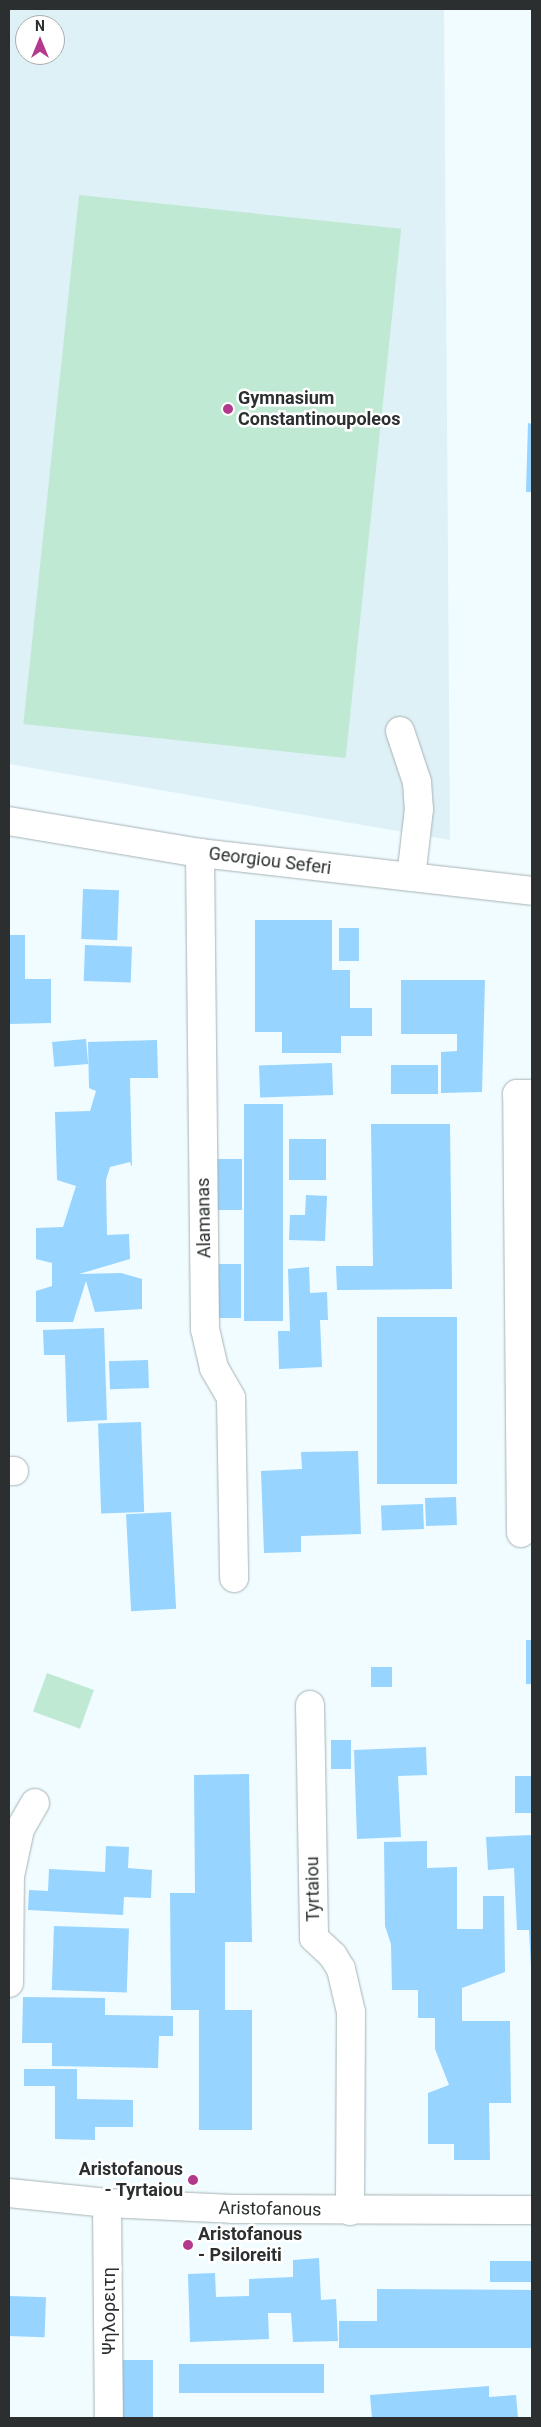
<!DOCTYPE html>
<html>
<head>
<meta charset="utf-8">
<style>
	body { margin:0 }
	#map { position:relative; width:541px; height:2427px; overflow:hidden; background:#f0fcff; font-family:Roboto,sans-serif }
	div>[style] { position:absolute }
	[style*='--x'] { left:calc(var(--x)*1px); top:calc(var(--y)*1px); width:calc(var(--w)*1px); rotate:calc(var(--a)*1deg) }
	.built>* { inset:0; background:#ddf1f6 }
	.green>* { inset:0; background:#c0e9d4; transform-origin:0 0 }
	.building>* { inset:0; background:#97d4ff; transform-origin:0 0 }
	.roads { filter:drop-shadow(0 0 1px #a8b2b5) drop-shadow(0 0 1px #a8b2b5) }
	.minor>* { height:28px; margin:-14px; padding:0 14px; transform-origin:14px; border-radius:14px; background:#fff }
	.dots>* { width:14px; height:14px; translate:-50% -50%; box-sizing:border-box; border:2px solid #fff; border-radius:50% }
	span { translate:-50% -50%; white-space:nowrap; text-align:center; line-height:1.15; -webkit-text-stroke:5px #fff; paint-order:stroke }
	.poi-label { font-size:18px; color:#2b2f30; font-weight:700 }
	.left { translate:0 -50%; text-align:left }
	.right { translate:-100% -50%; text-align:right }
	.street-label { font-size:18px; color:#2b2f30 }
	.frame { position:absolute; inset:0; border:10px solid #2b2f30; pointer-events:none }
	.north { position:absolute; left:15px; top:15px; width:50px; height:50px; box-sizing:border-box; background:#fff; border:1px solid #aaacac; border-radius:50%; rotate:0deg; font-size:14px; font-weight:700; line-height:20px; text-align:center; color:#2b2f30 }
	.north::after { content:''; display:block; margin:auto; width:18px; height:22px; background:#b3398d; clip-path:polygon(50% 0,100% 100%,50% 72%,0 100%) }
</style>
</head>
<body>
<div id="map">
	<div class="built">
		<i style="clip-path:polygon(evenodd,9px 9px,444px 9px,450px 840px,9px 764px,9px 9px,25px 25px,55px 25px,55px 55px,25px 55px,25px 25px)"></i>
	</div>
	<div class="green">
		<i style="left:79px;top:195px;width:324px;height:532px;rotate:6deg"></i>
		<i style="left:47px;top:1673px;width:50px;height:41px;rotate:20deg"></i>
	</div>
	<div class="building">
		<i style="clip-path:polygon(528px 423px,532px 424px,532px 492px,526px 492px)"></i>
		<i style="left:83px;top:889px;width:36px;height:50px;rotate:2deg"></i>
		<i style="clip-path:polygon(255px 920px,332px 920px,332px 970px,350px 970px,350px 1008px,372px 1008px,372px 1036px,341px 1036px,341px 1053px,282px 1053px,282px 1032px,255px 1032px)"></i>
		<i style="left:339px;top:928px;width:20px;height:33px"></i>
		<i style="clip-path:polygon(9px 935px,25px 935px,25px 979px,51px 979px,51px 1023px,9px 1024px)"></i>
		<i style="left:85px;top:945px;width:47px;height:36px;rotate:2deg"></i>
		<i style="clip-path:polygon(401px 980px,485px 980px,482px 1092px,441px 1093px,441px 1052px,457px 1051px,457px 1034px,401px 1034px)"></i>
		<i style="left:86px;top:1039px;width:25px;height:34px;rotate:85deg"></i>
		<i style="clip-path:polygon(157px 1040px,158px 1078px,130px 1078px,132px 1167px,130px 1162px,110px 1167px,106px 1180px,107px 1235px,129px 1234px,130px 1259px,79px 1274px,121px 1273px,142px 1279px,142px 1309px,95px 1312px,86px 1281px,73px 1322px,36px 1322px,36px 1291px,52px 1286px,52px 1263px,36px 1259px,36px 1228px,63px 1227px,76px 1186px,57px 1180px,55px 1112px,90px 1111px,96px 1091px,89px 1088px,88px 1042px)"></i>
		<i style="left:332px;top:1063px;width:32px;height:73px;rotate:88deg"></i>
		<i style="left:391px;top:1065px;width:47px;height:29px"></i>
		<i style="left:244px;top:1104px;width:39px;height:217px"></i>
		<i style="clip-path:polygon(371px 1124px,450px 1124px,452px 1289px,337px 1290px,336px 1266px,373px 1266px)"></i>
		<i style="left:289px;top:1139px;width:37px;height:41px"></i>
		<i style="left:216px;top:1159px;width:26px;height:51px"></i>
		<i style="clip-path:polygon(306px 1195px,327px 1196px,325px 1241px,289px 1240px,290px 1215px,305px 1215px)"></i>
		<i style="left:218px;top:1264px;width:23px;height:54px"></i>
		<i style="clip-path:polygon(309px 1267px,310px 1293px,327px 1292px,328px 1320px,320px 1320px,322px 1367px,279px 1369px,278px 1331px,290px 1331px,288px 1269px)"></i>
		<i style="left:377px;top:1317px;width:80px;height:167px"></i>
		<i style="clip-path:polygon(104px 1328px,107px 1420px,67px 1422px,65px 1355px,44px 1355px,43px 1330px)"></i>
		<i style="left:148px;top:1360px;width:28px;height:39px;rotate:88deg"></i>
		<i style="left:141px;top:1422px;width:90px;height:43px;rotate:88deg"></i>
		<i style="clip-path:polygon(358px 1451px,361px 1534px,301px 1536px,301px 1552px,264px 1553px,261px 1471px,302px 1469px,301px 1452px)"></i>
		<i style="left:456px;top:1497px;width:28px;height:31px;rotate:88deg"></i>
		<i style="left:423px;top:1504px;width:25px;height:42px;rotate:88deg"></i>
		<i style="left:171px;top:1512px;width:97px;height:45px;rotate:87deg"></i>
		<i style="left:532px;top:1640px;width:44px;height:6px;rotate:90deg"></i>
		<i style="left:371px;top:1667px;width:21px;height:20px"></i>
		<i style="left:331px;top:1740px;width:20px;height:29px"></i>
		<i style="clip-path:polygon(426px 1747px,427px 1775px,398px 1776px,401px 1837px,357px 1839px,354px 1750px)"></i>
		<i style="clip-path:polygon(249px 1774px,252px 1942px,225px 1942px,225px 2010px,252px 2010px,252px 2130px,199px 2130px,199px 2010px,171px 2010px,170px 1893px,195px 1893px,194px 1775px)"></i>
		<i style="left:515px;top:1776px;width:17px;height:37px"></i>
		<i style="clip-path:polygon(532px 1835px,532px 1968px,531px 1968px,529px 1930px,517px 1930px,514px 1868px,488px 1870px,486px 1837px)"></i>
		<i style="clip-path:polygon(427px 1841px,427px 1868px,457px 1867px,457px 1929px,483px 1929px,483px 1896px,504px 1896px,505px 1972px,462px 1988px,462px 2021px,510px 2021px,511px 2103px,489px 2103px,490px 2160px,454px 2160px,454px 2144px,428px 2144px,428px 2093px,449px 2085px,435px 2049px,435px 2018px,418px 2018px,418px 1990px,392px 1990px,391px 1944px,385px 1926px,384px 1842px)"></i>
		<i style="clip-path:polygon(106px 1846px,129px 1847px,128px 1868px,152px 1870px,151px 1898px,124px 1897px,123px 1915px,28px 1910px,29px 1890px,48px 1891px,49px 1869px,105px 1872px)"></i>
		<i style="left:54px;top:1926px;width:75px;height:64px;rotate:2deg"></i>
		<i style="clip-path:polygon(23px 1997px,105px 1998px,105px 2015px,173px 2016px,173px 2036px,159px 2036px,158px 2068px,52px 2066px,52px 2043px,22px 2043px)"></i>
		<i style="clip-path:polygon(24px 2069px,77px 2069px,77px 2099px,133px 2100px,133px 2127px,95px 2127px,95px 2140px,55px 2139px,55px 2086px,24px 2086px)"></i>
		<i style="clip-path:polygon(319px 2258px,321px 2300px,336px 2299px,338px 2341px,293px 2342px,291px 2313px,268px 2313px,269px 2339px,190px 2342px,188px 2274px,215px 2273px,216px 2297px,249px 2296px,249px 2279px,293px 2277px,293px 2260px)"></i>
		<i style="left:490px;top:2261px;width:42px;height:21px"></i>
		<i style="clip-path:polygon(377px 2289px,532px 2290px,532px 2348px,339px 2348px,339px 2321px,377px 2321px)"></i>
		<i style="left:9px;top:2296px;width:37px;height:40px;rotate:2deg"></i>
		<i style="left:121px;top:2360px;width:32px;height:58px"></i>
		<i style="left:324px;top:2364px;width:29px;height:145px;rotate:90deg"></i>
		<i style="clip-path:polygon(489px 2386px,489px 2397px,516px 2395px,518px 2418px,372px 2418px,370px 2395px)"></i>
	</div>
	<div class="roads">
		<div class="minor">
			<i style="--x:400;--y:731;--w:54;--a:71.6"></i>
			<i style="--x:417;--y:782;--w:27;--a:86"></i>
			<i style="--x:419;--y:809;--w:68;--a:96.7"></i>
			<i style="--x:9;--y:821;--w:194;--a:9.5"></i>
			<i style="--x:200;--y:853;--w:334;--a:6.5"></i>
			<i style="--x:200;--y:853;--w:476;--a:89.4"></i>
			<i style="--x:205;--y:1329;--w:40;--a:77"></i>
			<i style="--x:214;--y:1368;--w:34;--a:60"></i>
			<i style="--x:231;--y:1398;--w:180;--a:89"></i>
			<i style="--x:9;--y:1471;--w:5;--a:0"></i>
			<i style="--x:521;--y:1533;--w:439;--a:-90.5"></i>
			<i style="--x:517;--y:1094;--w:15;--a:0"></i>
			<i style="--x:310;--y:1705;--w:233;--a:89"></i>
			<i style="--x:314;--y:1938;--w:26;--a:43"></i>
			<i style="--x:333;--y:1956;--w:15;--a:58"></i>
			<i style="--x:341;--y:1969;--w:44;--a:76.9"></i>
			<i style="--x:351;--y:2012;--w:199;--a:90.3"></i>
			<i style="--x:9;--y:1983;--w:107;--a:-89.5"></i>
			<i style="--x:10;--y:1876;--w:48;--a:-78"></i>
			<i style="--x:20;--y:1829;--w:30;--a:-60"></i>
			<i style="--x:9;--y:2193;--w:99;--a:5.8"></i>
			<i style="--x:107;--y:2203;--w:125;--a:2.7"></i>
			<i style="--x:232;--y:2209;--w:300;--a:0.2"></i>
			<i style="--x:107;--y:2203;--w:215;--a:89.5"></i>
		</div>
	</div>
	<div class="dots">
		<i style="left:228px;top:409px;background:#b3398d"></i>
		<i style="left:193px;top:2180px;background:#b3398d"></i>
		<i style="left:188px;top:2245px;background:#b3398d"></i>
	</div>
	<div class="poi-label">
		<span class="left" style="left:238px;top:409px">Gymnasium<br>Constantinoupoleos</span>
		<span class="right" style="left:183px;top:2180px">Aristofanous<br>- Tyrtaiou</span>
		<span class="left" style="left:198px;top:2245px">Aristofanous<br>- Psiloreiti</span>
	</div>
	<div class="street-label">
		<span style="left:270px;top:861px;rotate:7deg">Georgiou Seferi</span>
		<span style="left:204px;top:1218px;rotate:-91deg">Alamanas</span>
		<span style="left:313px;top:1889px;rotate:-91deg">Tyrtaiou</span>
		<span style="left:270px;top:2209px;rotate:1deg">Aristofanous</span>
		<span style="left:109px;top:2311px;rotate:-90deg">Ψηλορειτη</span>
	</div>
	<div class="frame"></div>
	<div class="north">N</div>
</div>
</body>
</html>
